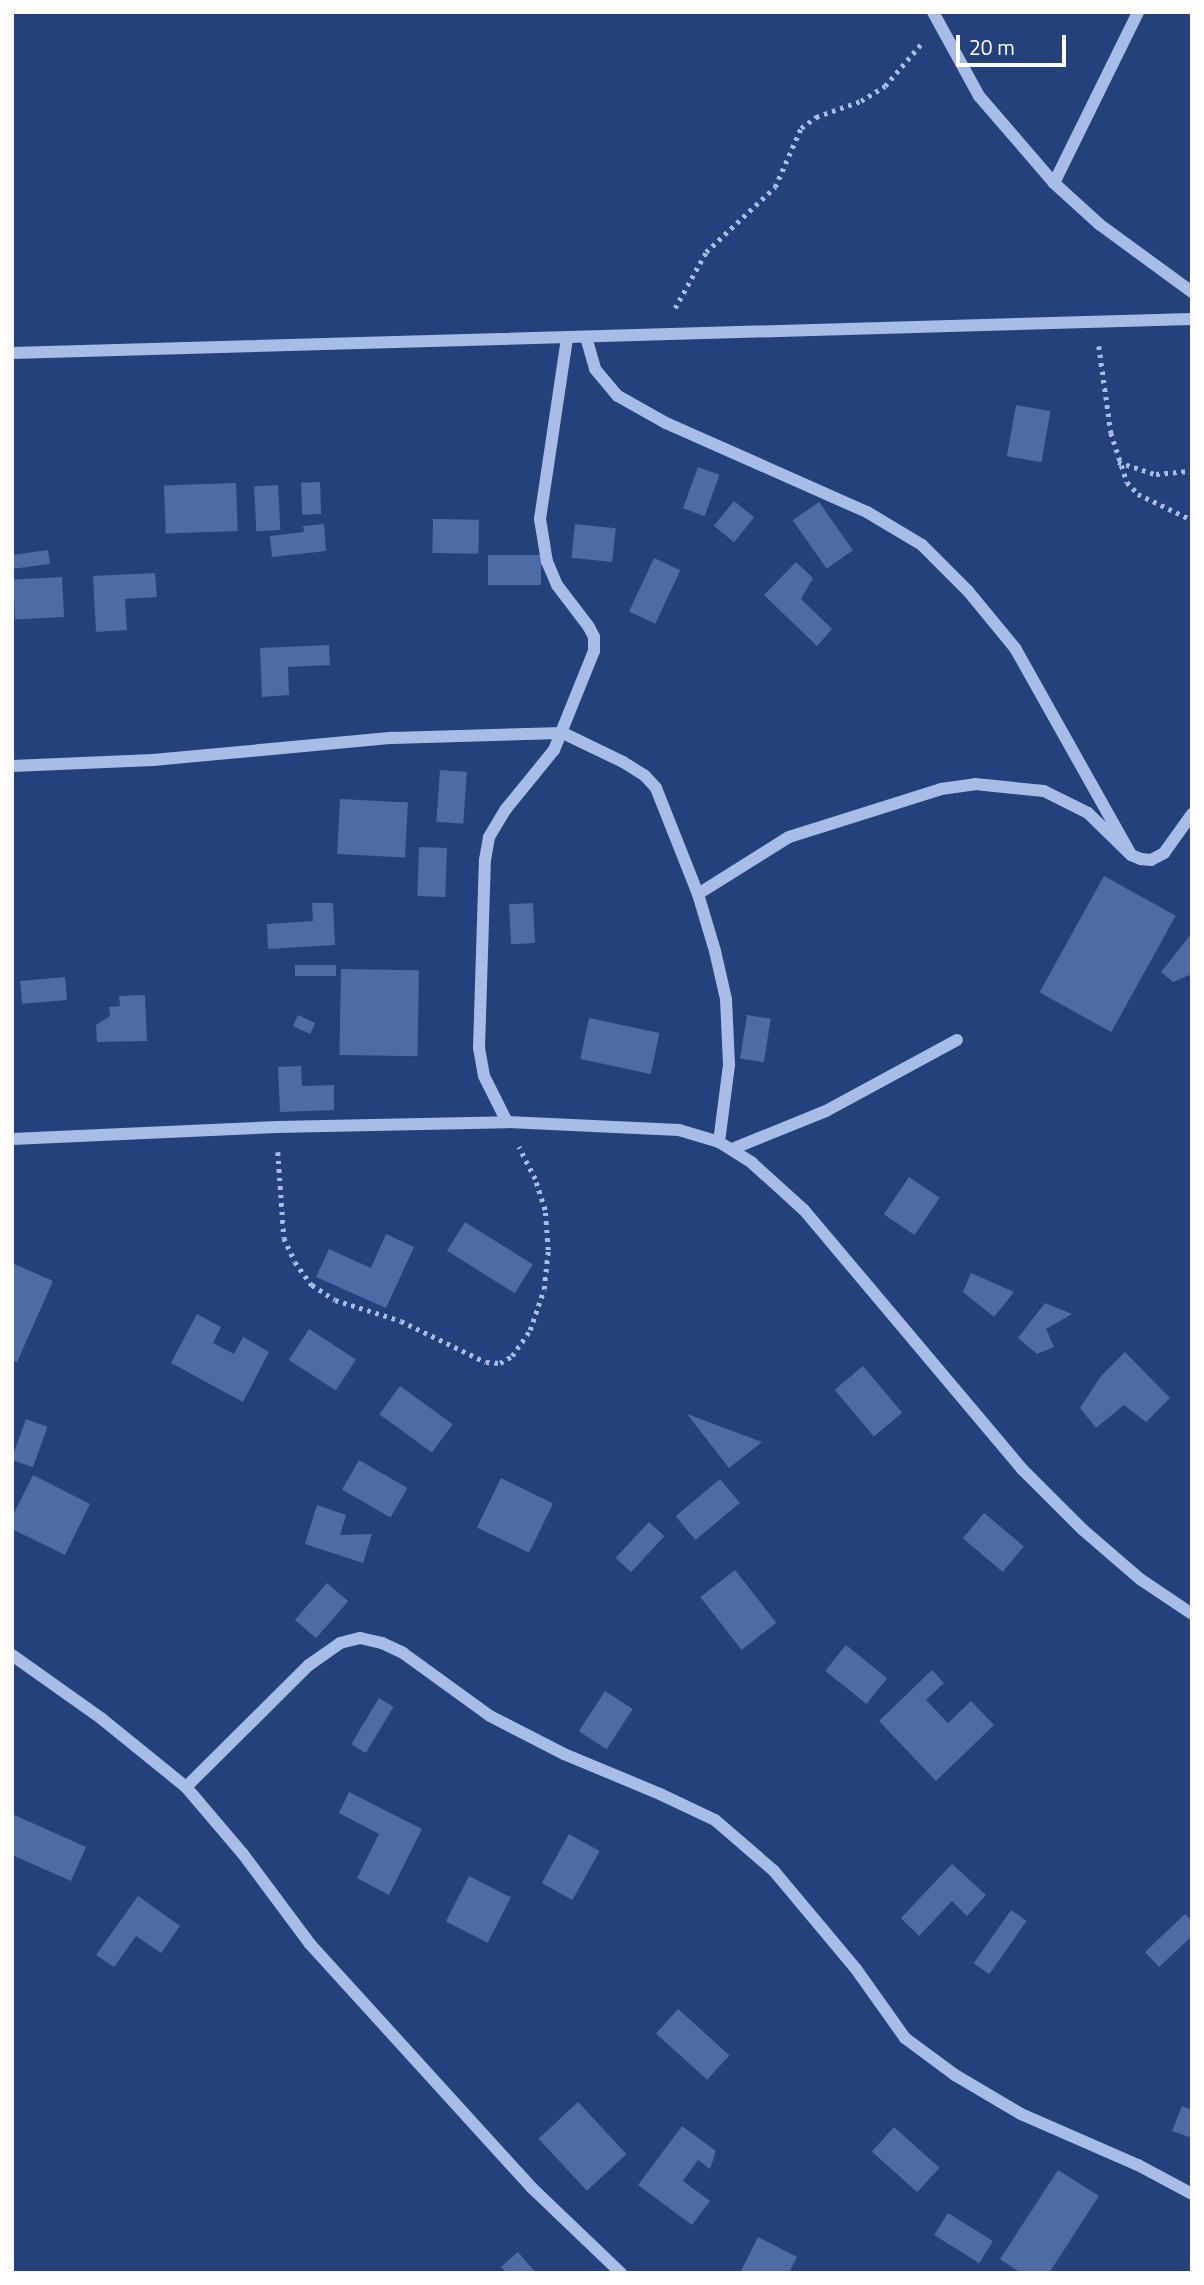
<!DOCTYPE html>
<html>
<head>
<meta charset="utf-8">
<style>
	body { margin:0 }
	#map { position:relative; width:1204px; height:2285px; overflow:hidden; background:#24417c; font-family:"Titillium Web",sans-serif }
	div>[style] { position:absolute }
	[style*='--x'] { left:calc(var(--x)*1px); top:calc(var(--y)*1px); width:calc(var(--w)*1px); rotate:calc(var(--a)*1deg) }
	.building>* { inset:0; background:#4d6ba4; transform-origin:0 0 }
	.path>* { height:4.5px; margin-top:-2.25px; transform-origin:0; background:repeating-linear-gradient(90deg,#a8bde5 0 3.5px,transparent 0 8.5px) }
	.minor>* { height:12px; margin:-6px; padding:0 6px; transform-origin:6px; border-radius:6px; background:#a8bde5 }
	span { translate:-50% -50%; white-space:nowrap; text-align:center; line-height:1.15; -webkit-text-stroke:6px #24417c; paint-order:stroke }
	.frame { position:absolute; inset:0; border:14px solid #fff; pointer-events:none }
	.scale { position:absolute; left:956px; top:35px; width:110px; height:32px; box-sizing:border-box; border:4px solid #fff; border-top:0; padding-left:9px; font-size:21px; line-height:24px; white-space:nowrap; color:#fff; -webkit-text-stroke:5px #24417c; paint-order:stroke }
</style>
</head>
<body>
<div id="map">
	<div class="building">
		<i style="left:1016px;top:405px;width:35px;height:52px;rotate:10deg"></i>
		<i style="left:698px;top:467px;width:23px;height:44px;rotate:20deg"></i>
		<i style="left:320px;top:482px;width:32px;height:19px;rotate:88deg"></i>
		<i style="left:236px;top:483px;width:48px;height:72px;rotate:88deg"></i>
		<i style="left:278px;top:485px;width:45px;height:24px;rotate:87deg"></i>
		<i style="left:734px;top:501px;width:26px;height:32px;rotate:39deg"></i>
		<i style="left:819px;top:502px;width:59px;height:32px;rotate:55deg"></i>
		<i style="left:433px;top:519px;width:46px;height:34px;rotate:1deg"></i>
		<i style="clip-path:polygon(324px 524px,326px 551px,272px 557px,270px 536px,304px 532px,303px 526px)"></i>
		<i style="left:575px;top:524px;width:41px;height:34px;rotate:6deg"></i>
		<i style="left:48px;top:550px;width:14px;height:36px;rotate:82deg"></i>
		<i style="left:488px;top:555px;width:53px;height:30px"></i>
		<i style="left:654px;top:558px;width:29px;height:59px;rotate:25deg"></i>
		<i style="clip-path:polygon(796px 562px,813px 578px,801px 599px,832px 629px,817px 646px,764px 595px)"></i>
		<i style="clip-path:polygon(155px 573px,157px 597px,125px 599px,127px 630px,96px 632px,93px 576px)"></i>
		<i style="left:62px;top:577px;width:40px;height:49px;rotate:87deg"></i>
		<i style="clip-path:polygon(329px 645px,330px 665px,288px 667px,289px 695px,262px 697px,260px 648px)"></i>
		<i style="left:440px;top:770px;width:27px;height:52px;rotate:4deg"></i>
		<i style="left:340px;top:799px;width:68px;height:55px;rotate:3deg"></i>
		<i style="left:419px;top:847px;width:28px;height:49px;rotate:2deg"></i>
		<i style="left:1104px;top:876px;width:82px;height:133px;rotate:29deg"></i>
		<i style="clip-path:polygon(312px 903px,333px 903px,335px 945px,268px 949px,267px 924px,313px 921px)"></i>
		<i style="left:533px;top:903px;width:40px;height:24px;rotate:87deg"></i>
		<i style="clip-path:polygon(1192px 933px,1192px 974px,1173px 982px,1161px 972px)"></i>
		<i style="left:336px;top:965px;width:11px;height:41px;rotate:90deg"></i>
		<i style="left:341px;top:969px;width:78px;height:86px;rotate:1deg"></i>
		<i style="left:65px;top:977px;width:23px;height:45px;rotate:85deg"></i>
		<i style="clip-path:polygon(145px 995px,147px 1041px,97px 1042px,96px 1025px,110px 1016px,109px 1007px,120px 1006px,119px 996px)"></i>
		<i style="left:298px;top:1015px;width:19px;height:12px;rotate:25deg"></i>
		<i style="left:747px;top:1015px;width:24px;height:44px;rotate:9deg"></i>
		<i style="left:589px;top:1018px;width:72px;height:42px;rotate:12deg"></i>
		<i style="clip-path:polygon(301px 1066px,302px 1086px,334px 1085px,334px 1110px,280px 1112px,278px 1067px)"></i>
		<i style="left:909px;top:1177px;width:37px;height:45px;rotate:34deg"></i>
		<i style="left:465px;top:1222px;width:80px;height:34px;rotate:32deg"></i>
		<i style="clip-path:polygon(386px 1234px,414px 1247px,386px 1308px,316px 1277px,329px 1249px,371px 1268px)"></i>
		<i style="clip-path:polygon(12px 1263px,53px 1281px,17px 1362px,12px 1360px)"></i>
		<i style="clip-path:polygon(971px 1273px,1014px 1292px,994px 1317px,963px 1292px)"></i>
		<i style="clip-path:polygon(1045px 1303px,1072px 1314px,1046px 1329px,1054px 1347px,1037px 1354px,1018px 1338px)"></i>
		<i style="clip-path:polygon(197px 1314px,221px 1327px,213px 1343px,234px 1354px,243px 1337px,269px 1352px,243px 1402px,171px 1363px)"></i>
		<i style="left:309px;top:1329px;width:56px;height:37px;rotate:33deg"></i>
		<i style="clip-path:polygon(1125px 1352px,1170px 1398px,1146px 1422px,1124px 1405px,1096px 1428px,1080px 1408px,1101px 1376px)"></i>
		<i style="left:863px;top:1366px;width:61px;height:37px;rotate:50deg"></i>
		<i style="left:400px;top:1386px;width:65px;height:35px;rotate:36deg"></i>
		<i style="clip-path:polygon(687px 1414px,762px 1442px,729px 1468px)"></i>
		<i style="left:26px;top:1419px;width:23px;height:43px;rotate:20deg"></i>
		<i style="left:359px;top:1460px;width:56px;height:34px;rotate:30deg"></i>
		<i style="clip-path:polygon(33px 1475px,90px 1504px,65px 1555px,12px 1529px,12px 1517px)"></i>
		<i style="left:501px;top:1478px;width:58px;height:55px;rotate:26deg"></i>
		<i style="left:720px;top:1479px;width:31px;height:58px;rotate:50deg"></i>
		<i style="clip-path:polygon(317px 1505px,346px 1515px,340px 1535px,372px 1534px,363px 1563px,305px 1544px)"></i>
		<i style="left:984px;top:1513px;width:52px;height:33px;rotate:40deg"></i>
		<i style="left:649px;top:1522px;width:21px;height:49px;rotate:43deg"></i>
		<i style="left:735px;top:1570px;width:67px;height:44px;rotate:52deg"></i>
		<i style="left:327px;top:1583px;width:28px;height:49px;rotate:41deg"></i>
		<i style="left:846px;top:1645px;width:53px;height:33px;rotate:39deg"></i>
		<i style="clip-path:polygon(932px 1670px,944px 1683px,926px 1700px,948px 1723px,971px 1701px,994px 1725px,936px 1781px,879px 1721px)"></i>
		<i style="left:605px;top:1691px;width:33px;height:48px;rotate:33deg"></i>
		<i style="left:379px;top:1698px;width:17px;height:54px;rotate:31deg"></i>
		<i style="clip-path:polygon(349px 1792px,422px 1829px,389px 1895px,357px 1878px,379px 1834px,339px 1813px)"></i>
		<i style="clip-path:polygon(12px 1814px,86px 1847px,71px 1881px,12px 1855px)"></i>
		<i style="left:569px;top:1834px;width:35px;height:56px;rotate:29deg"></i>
		<i style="clip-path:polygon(952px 1864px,986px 1895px,967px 1916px,952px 1901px,919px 1936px,901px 1918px)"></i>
		<i style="left:469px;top:1876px;width:47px;height:51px;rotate:27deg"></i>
		<i style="clip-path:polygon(138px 1896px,180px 1926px,161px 1953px,136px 1936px,114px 1967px,96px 1955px)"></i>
		<i style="left:1011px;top:1910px;width:19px;height:65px;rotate:35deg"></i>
		<i style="clip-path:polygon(1185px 1914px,1192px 1921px,1192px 1936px,1159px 1967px,1145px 1952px)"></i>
		<i style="left:678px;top:2009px;width:69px;height:33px;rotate:42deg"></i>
		<i style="left:578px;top:2102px;width:71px;height:54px;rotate:47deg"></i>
		<i style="clip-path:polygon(1182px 2106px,1192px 2110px,1192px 2138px,1172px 2131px)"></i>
		<i style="clip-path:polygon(682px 2126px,716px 2151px,710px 2169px,698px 2160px,683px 2181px,710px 2201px,692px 2225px,638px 2185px)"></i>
		<i style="left:894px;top:2127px;width:61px;height:33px;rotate:42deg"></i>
		<i style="clip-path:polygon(1058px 2170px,1099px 2196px,1049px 2273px,1021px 2273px,1000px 2259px)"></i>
		<i style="left:948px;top:2213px;width:53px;height:26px;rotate:32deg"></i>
		<i style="clip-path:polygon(758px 2237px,797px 2257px,789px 2273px,740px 2273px)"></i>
		<i style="clip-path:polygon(518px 2252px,536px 2273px,507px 2273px,501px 2267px)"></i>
	</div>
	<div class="path">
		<i style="--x:675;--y:308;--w:64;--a:-61"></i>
		<i style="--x:706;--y:252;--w:95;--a:-43.3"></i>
		<i style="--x:775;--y:187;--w:64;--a:-66.2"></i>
		<i style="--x:801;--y:128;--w:19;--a:-36"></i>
		<i style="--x:816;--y:117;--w:48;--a:-19.6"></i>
		<i style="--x:861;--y:101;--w:28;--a:-32"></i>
		<i style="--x:885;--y:86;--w:57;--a:-49.3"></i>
		<i style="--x:1099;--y:346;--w:88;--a:82.1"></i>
		<i style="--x:1111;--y:433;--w:52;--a:71.9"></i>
		<i style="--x:1127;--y:482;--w:16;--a:47"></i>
		<i style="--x:1138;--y:494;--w:60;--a:25.7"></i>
		<i style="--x:1118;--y:462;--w:40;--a:18"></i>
		<i style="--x:1156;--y:474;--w:36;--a:-5"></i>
		<i style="--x:278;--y:1152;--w:86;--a:86"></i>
		<i style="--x:284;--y:1238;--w:26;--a:65"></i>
		<i style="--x:295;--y:1262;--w:29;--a:54"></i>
		<i style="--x:312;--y:1285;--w:27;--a:33"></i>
		<i style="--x:335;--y:1300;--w:69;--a:17.7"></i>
		<i style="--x:401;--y:1321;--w:94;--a:25.8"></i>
		<i style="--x:486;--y:1362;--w:14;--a:4"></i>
		<i style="--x:500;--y:1363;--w:14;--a:-30"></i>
		<i style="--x:512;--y:1356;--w:32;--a:-55"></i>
		<i style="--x:530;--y:1330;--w:43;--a:-71.1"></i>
		<i style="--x:544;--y:1289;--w:39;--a:-84"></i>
		<i style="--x:548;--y:1250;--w:40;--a:-94.3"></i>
		<i style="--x:545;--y:1210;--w:33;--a:-108"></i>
		<i style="--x:535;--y:1179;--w:36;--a:-117"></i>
	</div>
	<div class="minor">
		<i style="--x:933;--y:12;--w:96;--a:61.3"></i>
		<i style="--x:979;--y:96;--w:115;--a:49.2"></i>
		<i style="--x:1054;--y:183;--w:61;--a:42.3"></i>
		<i style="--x:1099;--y:224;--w:115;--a:36.2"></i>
		<i style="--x:1054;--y:183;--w:191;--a:-63.8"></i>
		<i style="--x:586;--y:337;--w:33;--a:74"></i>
		<i style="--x:595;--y:369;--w:35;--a:50"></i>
		<i style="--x:618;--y:396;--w:55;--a:29.4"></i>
		<i style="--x:666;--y:423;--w:220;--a:23.9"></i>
		<i style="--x:867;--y:512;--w:64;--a:31"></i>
		<i style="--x:922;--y:545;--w:65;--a:45"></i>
		<i style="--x:968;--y:591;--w:74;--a:50.5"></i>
		<i style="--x:1015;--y:648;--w:237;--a:60.7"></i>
		<i style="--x:12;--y:353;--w:1180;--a:-1.65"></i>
		<i style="--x:12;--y:766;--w:141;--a:-2.4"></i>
		<i style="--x:153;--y:760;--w:240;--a:-5.3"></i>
		<i style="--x:392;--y:738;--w:171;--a:-1.7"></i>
		<i style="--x:563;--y:733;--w:67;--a:25.8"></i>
		<i style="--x:623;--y:762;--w:26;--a:32"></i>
		<i style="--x:645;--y:776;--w:16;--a:47"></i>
		<i style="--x:656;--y:788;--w:114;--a:68.4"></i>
		<i style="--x:698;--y:894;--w:59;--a:73.4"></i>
		<i style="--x:715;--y:951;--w:49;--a:77.1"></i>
		<i style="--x:726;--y:999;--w:66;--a:87.4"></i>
		<i style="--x:729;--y:1065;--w:78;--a:97.4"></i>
		<i style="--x:698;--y:894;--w:107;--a:-32.1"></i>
		<i style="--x:789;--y:837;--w:159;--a:-17.5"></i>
		<i style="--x:941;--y:789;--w:34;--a:-8"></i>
		<i style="--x:975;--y:784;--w:69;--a:5.8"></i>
		<i style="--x:1044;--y:791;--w:49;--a:26.6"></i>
		<i style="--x:1088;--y:813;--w:60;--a:44.3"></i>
		<i style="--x:1131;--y:855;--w:11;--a:22"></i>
		<i style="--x:1141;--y:859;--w:10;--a:6"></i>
		<i style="--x:1151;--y:860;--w:15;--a:-28"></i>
		<i style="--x:1164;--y:853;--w:48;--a:-54.3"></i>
		<i style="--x:507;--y:1122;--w:51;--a:-116.6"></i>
		<i style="--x:484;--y:1076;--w:28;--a:-100"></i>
		<i style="--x:479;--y:1048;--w:188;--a:-88.2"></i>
		<i style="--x:485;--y:860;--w:23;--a:-80"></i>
		<i style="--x:489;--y:837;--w:33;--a:-59"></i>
		<i style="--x:506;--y:809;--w:76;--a:-50.9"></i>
		<i style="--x:554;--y:750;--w:107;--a:-68"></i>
		<i style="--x:594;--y:651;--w:14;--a:-90"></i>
		<i style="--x:594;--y:637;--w:11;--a:-117"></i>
		<i style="--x:589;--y:627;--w:53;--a:-127.3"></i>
		<i style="--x:557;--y:585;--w:25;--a:-113"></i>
		<i style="--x:547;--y:562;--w:44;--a:-99.2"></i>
		<i style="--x:540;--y:519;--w:183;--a:-81.5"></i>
		<i style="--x:12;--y:1139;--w:265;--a:-2.6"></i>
		<i style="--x:277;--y:1127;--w:230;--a:-1.2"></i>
		<i style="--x:507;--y:1122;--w:172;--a:2.7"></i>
		<i style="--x:679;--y:1130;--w:42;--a:16.7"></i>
		<i style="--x:719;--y:1142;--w:39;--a:32"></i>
		<i style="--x:752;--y:1163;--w:70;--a:42.1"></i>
		<i style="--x:804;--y:1210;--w:339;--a:49.9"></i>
		<i style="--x:1022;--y:1469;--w:85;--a:45"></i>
		<i style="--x:1082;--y:1529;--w:77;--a:40.8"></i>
		<i style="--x:1140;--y:1579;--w:63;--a:33.9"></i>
		<i style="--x:732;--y:1149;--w:101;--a:-22"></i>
		<i style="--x:826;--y:1111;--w:149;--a:-28.5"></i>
		<i style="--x:12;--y:1655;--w:110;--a:35.4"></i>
		<i style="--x:102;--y:1719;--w:108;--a:39"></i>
		<i style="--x:186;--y:1787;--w:88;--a:49.6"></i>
		<i style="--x:243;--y:1854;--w:112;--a:53.3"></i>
		<i style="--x:310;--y:1944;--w:330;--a:47.7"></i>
		<i style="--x:532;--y:2188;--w:123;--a:43.7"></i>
		<i style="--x:186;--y:1787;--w:173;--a:-44.8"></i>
		<i style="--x:309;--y:1665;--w:38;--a:-35"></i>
		<i style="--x:340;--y:1643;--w:21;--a:-14"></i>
		<i style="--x:360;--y:1638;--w:23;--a:13"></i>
		<i style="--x:382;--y:1643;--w:23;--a:25"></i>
		<i style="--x:403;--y:1653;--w:107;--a:35.9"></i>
		<i style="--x:490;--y:1716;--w:83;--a:27.2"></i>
		<i style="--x:564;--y:1754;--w:104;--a:22.6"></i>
		<i style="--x:660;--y:1794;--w:61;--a:25.3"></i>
		<i style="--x:715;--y:1820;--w:78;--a:40.8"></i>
		<i style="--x:774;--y:1871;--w:128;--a:50.1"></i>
		<i style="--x:856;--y:1969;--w:85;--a:54.6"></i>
		<i style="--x:905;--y:2038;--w:62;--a:36.5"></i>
		<i style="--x:955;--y:2075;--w:77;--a:30.6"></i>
		<i style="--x:1021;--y:2114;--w:128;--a:23.6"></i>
		<i style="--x:1138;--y:2165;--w:61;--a:28.2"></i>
	</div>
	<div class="frame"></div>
	<div class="scale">20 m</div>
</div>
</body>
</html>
